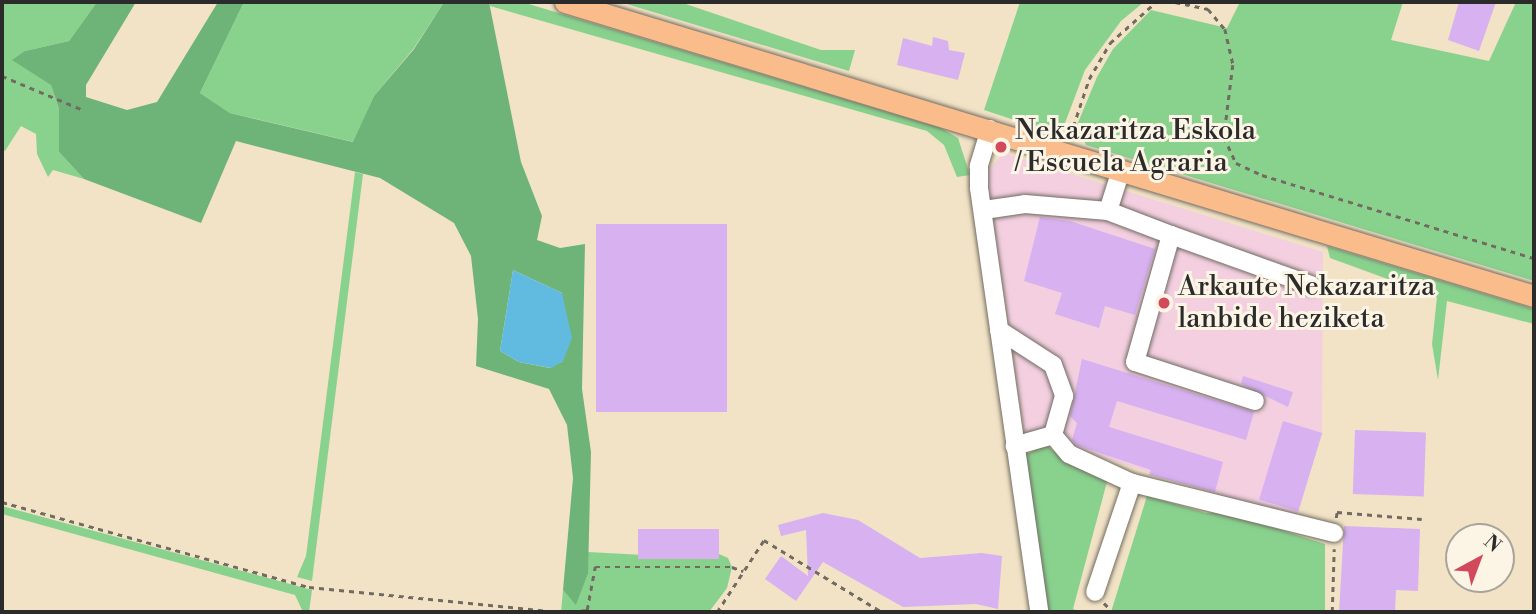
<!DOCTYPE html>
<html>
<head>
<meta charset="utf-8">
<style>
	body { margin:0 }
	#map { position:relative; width:1536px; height:614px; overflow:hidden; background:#f2e3c6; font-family:"Libre Bodoni",serif }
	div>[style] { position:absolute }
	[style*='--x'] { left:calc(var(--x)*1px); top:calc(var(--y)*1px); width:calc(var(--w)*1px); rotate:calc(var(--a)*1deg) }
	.built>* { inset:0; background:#f3cfe0 }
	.green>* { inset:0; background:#89d28e }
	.forest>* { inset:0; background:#6eb479 }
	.water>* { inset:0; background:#61badf }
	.building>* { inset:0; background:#d7b1f0; transform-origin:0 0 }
	.path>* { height:2.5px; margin-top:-1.25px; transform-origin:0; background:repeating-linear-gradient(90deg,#716b61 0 5px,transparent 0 10px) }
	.roads { filter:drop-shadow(0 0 2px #716b61) drop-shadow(0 0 2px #716b61) }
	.minor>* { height:18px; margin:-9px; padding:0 9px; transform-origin:9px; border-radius:9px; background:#fff }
	.major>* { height:21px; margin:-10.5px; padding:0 10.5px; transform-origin:10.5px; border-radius:10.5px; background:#fabc8b }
	.dots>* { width:19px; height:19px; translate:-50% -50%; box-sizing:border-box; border:4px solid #fcf5e5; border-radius:50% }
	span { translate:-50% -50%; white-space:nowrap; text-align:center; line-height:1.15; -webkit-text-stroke:6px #fcf5e5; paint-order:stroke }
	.poi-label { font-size:28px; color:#2b2b2b }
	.left { translate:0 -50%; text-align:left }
	.frame { position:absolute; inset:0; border:4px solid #2b2b2b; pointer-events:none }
	.north { position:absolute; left:1445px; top:523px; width:70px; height:70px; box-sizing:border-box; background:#fcf5e5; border:2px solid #a8a49b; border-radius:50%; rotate:41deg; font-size:19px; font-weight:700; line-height:28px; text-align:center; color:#2b2b2b }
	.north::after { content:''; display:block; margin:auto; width:24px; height:32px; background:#d1495b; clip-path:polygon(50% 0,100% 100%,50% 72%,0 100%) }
</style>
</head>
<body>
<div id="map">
	<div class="built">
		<i style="clip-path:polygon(1004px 153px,1323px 252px,1322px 433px,1296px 520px,1024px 432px,987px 181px,989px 169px)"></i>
	</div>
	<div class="green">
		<i style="clip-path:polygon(2px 2px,97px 2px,69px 41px,25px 51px,51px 85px,59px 109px,59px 152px,84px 179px,53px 170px,48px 177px,37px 154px,36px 134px,21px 126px,5px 151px,2px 150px)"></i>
		<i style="clip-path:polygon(244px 2px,444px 2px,414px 48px,374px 96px,354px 142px,230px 113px,200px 93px)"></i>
		<i style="clip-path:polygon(489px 2px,522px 2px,941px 128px,958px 138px,970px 175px,957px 177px,944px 145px,927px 131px,490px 6px)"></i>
		<i style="clip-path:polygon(620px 2px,680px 2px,821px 50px,855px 50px,849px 71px)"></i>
		<i style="clip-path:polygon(1020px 2px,1144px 2px,1121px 21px,1085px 70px,1065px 123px,1051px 132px,984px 110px)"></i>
		<i style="clip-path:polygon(1240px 2px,1403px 2px,1391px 40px,1489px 61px,1516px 2px,1534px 2px,1534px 281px,1086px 145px,1077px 125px,1097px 77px,1113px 49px,1151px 10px,1227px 28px)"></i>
		<i style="clip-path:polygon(355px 172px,363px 174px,312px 581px,297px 577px,306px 556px)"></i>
		<i style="clip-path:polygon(1327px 246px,1534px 309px,1534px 324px,1447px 301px,1438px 380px,1432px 344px,1437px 297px,1330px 258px)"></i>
		<i style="clip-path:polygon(1046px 445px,1059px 456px,1108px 478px,1073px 609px,1082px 612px,1048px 612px,1025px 455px)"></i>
		<i style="clip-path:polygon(1147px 496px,1206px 513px,1224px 512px,1325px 544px,1325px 612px,1111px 612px)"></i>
		<i style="clip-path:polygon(2px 506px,312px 590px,309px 612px,303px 612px,295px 595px,2px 514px)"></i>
		<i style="clip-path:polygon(588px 552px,718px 559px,719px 554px,728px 558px,732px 567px,727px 588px,709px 612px,561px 612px,563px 590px,576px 604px,588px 574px)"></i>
	</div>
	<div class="forest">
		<i style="clip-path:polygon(evenodd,97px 2px,136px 2px,86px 85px,86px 97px,127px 110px,157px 102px,218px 2px,244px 2px,200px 93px,230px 113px,353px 142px,374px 96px,414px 49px,444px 2px,489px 2px,521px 162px,542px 216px,537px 240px,560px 248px,585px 244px,582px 389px,591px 452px,588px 574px,576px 605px,563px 590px,573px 478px,567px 425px,549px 389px,476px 366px,478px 319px,471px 256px,454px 223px,380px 178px,236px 141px,201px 223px,84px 179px,59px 152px,59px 109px,51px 85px,12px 60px,25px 51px,69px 41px,97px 2px,513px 270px,562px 293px,563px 361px,550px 368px,519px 362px,500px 351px,513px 270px)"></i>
	</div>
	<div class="water">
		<i style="clip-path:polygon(513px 270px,562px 293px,572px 338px,563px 361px,551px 368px,519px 362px,500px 351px)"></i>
	</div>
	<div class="building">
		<i style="clip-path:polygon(1459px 2px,1496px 2px,1479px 51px,1448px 40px)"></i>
		<i style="clip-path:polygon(933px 37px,948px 41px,949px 50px,965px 53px,958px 80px,897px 65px,903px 38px,932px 46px)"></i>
		<i style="clip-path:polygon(1040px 217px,1070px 221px,1155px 249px,1135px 315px,1105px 306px,1099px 328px,1055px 314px,1062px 293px,1024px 281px)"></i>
		<i style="left:596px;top:224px;width:131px;height:188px"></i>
		<i style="clip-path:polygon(1082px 359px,1254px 412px,1246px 440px,1117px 401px,1109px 427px,1223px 462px,1215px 492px,1149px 475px,1151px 470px,1076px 445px,1072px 440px,1077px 423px,1070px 416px)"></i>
		<i style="clip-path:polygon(1243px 376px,1293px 392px,1288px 407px,1241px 384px)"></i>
		<i style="left:1283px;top:421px;width:41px;height:82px;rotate:17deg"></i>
		<i style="left:1355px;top:430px;width:71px;height:64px;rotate:2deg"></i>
		<i style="clip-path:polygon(823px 513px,858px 520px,920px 558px,982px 553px,1002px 556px,998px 609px,976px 604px,903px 607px,823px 562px,796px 601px,765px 579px,781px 556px,808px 576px,806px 530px,781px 536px,778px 525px)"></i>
		<i style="clip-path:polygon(1344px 526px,1420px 529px,1418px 591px,1396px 590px,1395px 612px,1339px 612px)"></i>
		<i style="left:719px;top:529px;width:30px;height:81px;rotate:90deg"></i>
	</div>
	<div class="path">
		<i style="--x:1175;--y:2;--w:34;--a:12"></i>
		<i style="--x:1208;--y:9;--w:26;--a:50"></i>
		<i style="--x:1225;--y:29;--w:37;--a:77"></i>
		<i style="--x:1233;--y:65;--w:73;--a:97.1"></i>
		<i style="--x:1224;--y:137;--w:29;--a:65"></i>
		<i style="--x:1236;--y:163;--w:29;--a:25"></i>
		<i style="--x:1262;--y:175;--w:284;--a:17"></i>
		<i style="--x:2;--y:76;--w:86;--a:22.7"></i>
		<i style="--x:1070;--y:136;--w:60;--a:-71.6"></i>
		<i style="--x:1089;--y:79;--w:42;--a:-59.7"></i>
		<i style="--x:1110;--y:43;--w:62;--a:-41.7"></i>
		<i style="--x:2;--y:502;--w:319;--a:15.5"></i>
		<i style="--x:309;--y:587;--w:253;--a:5.7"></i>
		<i style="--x:561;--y:612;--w:26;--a:-4"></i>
		<i style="--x:587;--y:610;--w:44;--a:-79.5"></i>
		<i style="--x:595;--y:567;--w:137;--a:0"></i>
		<i style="--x:732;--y:567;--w:12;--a:20"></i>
		<i style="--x:1336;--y:518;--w:6;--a:-81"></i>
		<i style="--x:1337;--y:512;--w:85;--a:4.7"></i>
		<i style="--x:1104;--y:603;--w:13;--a:45"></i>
		<i style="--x:717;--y:612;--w:86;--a:-56.9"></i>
		<i style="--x:764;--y:540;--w:138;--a:31.4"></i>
		<i style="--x:1332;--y:612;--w:63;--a:-88.2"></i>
	</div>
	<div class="roads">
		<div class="minor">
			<i style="--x:990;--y:129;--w:39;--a:107"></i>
			<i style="--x:979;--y:166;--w:22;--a:90"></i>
			<i style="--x:979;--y:188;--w:428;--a:81.9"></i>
			<i style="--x:1121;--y:170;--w:43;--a:107.6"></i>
			<i style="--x:1108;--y:211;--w:67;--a:20.9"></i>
			<i style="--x:1171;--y:235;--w:132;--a:105.8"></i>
			<i style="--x:1135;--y:362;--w:126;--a:18"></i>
			<i style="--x:984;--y:210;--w:41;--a:-8.3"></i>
			<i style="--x:1025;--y:204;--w:83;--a:4.8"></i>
			<i style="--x:1171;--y:235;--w:149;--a:19.7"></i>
			<i style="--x:999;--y:330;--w:64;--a:32.9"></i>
			<i style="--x:1053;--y:365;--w:33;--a:70"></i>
			<i style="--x:1064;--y:396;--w:41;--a:105.8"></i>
			<i style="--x:1053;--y:435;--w:40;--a:164"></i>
			<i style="--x:1053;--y:435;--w:25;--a:50"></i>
			<i style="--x:1069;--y:454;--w:69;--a:24.7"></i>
			<i style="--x:1132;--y:483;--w:115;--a:108.7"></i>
			<i style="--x:1132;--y:483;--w:208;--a:13.9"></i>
		</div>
		<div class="major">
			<i style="--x:565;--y:2;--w:1013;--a:16.88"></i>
		</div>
	</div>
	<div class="dots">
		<i style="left:1001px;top:147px;background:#d1495b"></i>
		<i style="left:1164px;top:303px;background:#d1495b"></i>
	</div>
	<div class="poi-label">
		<span class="left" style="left:1015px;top:147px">Nekazaritza Eskola<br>/ Escuela Agraria</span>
		<span class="left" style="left:1178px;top:303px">Arkaute Nekazaritza<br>lanbide heziketa</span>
	</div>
	<div class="frame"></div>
	<div class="north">N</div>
</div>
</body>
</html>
